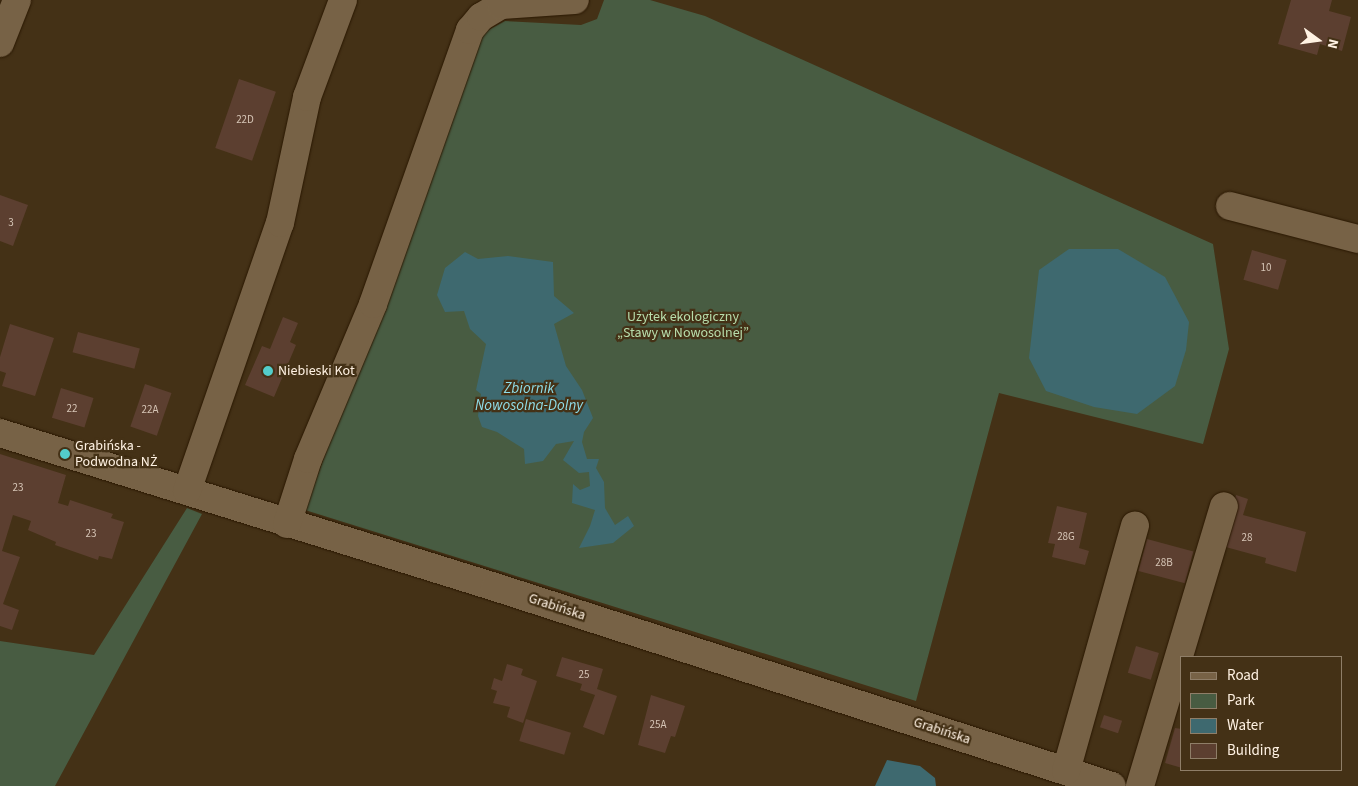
<!DOCTYPE html>
<html>
<head>
<meta charset="utf-8">
<style>
	body { margin:0 }
	#map { position:relative; width:1358px; height:786px; overflow:hidden; background:#443116; font-family:"Source Sans 3",sans-serif }
	div>[style] { position:absolute }
	[style*='--x'] { left:calc(var(--x)*1px); top:calc(var(--y)*1px); width:calc(var(--w)*1px); rotate:calc(var(--a)*1deg) }
	.green>* { inset:0; background:#485c42 }
	.water>* { inset:0; background:#3e696f }
	.building>* { inset:0; background:#5c3f30; transform-origin:0 0 }
	.roads { filter:drop-shadow(0 0 1px #2a1800) drop-shadow(0 0 1px #2a1800) }
	.minor>* { height:28px; margin:-14px; padding:0 14px; transform-origin:14px; border-radius:14px; background:#776246 }
	.dots>* { width:14px; height:14px; translate:-50% -50%; box-sizing:border-box; border:2px solid #443116; border-radius:50% }
	span { translate:-50% -50%; white-space:nowrap; text-align:center; line-height:1.15; -webkit-text-stroke:4.5px #443116; paint-order:stroke }
	.number-label { font-size:11px; color:#d6c5b6 }
	.number-label span { -webkit-text-stroke-width:0 }
	.park-label { font-size:14px; color:#b7ddac }
	.poi-label { font-size:14px; color:#fff2e3 }
	.left { translate:0 -50%; text-align:left }
	.street-label { font-size:14px; color:#fff2e3 }
	.water-label { font-size:15px; color:#8fdde8; font-style:italic }
	.legend { position:absolute; left:1180px; top:656px; width:162px; height:115px; box-sizing:border-box; background:#443116; border:1px solid #8f7e68; margin:0; padding:6px 9px; list-style:none; font-size:15px; color:#fff2e3 }
	.legend li { display:flex; align-items:center; gap:10px; height:25px }
	.legend b { width:25px; border:1px solid #8f7e68 }
	.north { position:absolute; left:1293px; top:15px; width:50px; height:50px; -webkit-text-stroke:4px #443116; paint-order:stroke; rotate:104deg; font-size:14px; font-weight:700; line-height:20px; text-align:center; color:#fff2e3 }
	.north::after { content:''; display:block; margin:auto; width:18px; height:22px; background:#fff2e3; clip-path:polygon(50% 0,100% 100%,50% 72%,0 100%) }
</style>
</head>
<body>
<div id="map">
	<div class="green">
		<i style="clip-path:polygon(604px 0,650px 0,705px 16px,1213px 244px,1229px 349px,1203px 444px,999px 393px,916px 701px,305px 510px,474px 45px,485px 32px,505px 21px,581px 25px,597px 19px)"></i>
		<i style="clip-path:polygon(187px 508px,202px 514px,55px 786px,0 786px,0 641px,94px 655px)"></i>
	</div>
	<div class="water">
		<i style="clip-path:polygon(1069px 249px,1118px 249px,1165px 277px,1189px 322px,1186px 350px,1175px 386px,1137px 414px,1094px 407px,1046px 391px,1029px 358px,1039px 270px)"></i>
		<i style="clip-path:polygon(465px 252px,478px 259px,508px 256px,553px 262px,554px 296px,574px 313px,554px 324px,566px 366px,582px 390px,593px 418px,584px 432px,582px 442px,587px 459px,599px 459px,596px 468px,604px 482px,605px 508px,615px 525px,628px 516px,634px 526px,613px 543px,579px 548px,590px 526px,595px 510px,572px 503px,573px 484px,580px 490px,590px 486px,589px 472px,579px 473px,563px 460px,574px 441px,556px 444px,543px 461px,525px 464px,524px 449px,497px 432px,482px 427px,478px 416px,481px 394px,476px 390px,486px 344px,470px 329px,464px 311px,445px 312px,437px 295px,445px 268px)"></i>
		<i style="clip-path:polygon(887px 760px,920px 766px,935px 778px,936px 786px,875px 786px)"></i>
	</div>
	<div class="building">
		<i style="clip-path:polygon(1291px 0,1332px 0,1329px 11px,1351px 17px,1342px 51px,1320px 44px,1317px 55px,1278px 44px)"></i>
		<i style="left:239px;top:79px;width:39px;height:73px;rotate:19deg"></i>
		<i style="clip-path:polygon(0 195px,28px 205px,13px 246px,0 241px)"></i>
		<i style="left:1252px;top:250px;width:36px;height:31px;rotate:16deg"></i>
		<i style="clip-path:polygon(283px 317px,298px 323px,290px 342px,296px 345px,274px 397px,245px 385px,262px 346px,270px 349px)"></i>
		<i style="clip-path:polygon(10px 324px,54px 338px,35px 396px,2px 386px,6px 373px,0 371px,0 357px)"></i>
		<i style="left:78px;top:332px;width:64px;height:21px;rotate:15deg"></i>
		<i style="left:145px;top:384px;width:28px;height:45px;rotate:19deg"></i>
		<i style="left:61px;top:388px;width:34px;height:31px;rotate:17deg"></i>
		<i style="clip-path:polygon(0 454px,66px 475px,58px 503px,68px 506px,70px 500px,113px 514px,111px 518px,124px 522px,112px 559px,99px 556px,98px 560px,55px 545px,56px 542px,28px 530px,31px 521px,13px 515px,2px 551px,20px 557px,3px 604px,19px 610px,12px 630px,0 626px)"></i>
		<i style="clip-path:polygon(1236px 495px,1248px 499px,1243px 515px,1306px 532px,1296px 572px,1265px 563px,1266px 558px,1222px 546px)"></i>
		<i style="clip-path:polygon(1057px 506px,1087px 513px,1079px 548px,1089px 551px,1085px 565px,1052px 557px,1055px 544px,1048px 543px)"></i>
		<i style="left:1147px;top:539px;width:48px;height:33px;rotate:15deg"></i>
		<i style="left:1136px;top:646px;width:24px;height:28px;rotate:17deg"></i>
		<i style="clip-path:polygon(562px 657px,603px 669px,597px 689px,617px 696px,604px 735px,583px 727px,595px 695px,580px 690px,582px 684px,556px 676px)"></i>
		<i style="clip-path:polygon(507px 664px,523px 669px,521px 675px,537px 681px,523px 723px,507px 717px,510px 707px,493px 703px,497px 691px,491px 689px,494px 678px,502px 681px)"></i>
		<i style="clip-path:polygon(651px 695px,685px 706px,675px 737px,671px 736px,665px 753px,638px 745px)"></i>
		<i style="left:1104px;top:715px;width:19px;height:13px;rotate:18deg"></i>
		<i style="left:526px;top:719px;width:47px;height:23px;rotate:17deg"></i>
		<i style="clip-path:polygon(1175px 728px,1182px 729px,1182px 768px,1165px 763px)"></i>
	</div>
	<div class="roads">
		<div class="minor">
			<i style="--x:0;--y:43;--w:46;--a:-68.4"></i>
			<i style="--x:1230;--y:206;--w:132;--a:14.5"></i>
			<i style="--x:0;--y:433;--w:518;--a:17.28"></i>
			<i style="--x:495;--y:587;--w:648;--a:17.88"></i>
			<i style="--x:187;--y:491;--w:284;--a:-70.9"></i>
			<i style="--x:280;--y:223;--w:129;--a:-77.9"></i>
			<i style="--x:307;--y:97;--w:103;--a:-69.6"></i>
			<i style="--x:287;--y:524;--w:68;--a:-72.1"></i>
			<i style="--x:308;--y:459;--w:168;--a:-67.2"></i>
			<i style="--x:373;--y:304;--w:291;--a:-70.5"></i>
			<i style="--x:470;--y:30;--w:17;--a:-50"></i>
			<i style="--x:481;--y:17;--w:23;--a:-31"></i>
			<i style="--x:501;--y:5;--w:74;--a:-3.9"></i>
			<i style="--x:1066;--y:771;--w:255;--a:-74.3"></i>
			<i style="--x:1140;--y:786;--w:292;--a:-73.3"></i>
		</div>
	</div>
	<div class="dots">
		<i style="left:268px;top:371px;background:#53cdcb"></i>
		<i style="left:65px;top:454px;background:#53cdcb"></i>
	</div>
	<div class="number-label">
		<span style="left:245px;top:120px">22D</span>
		<span style="left:11px;top:223px">3</span>
		<span style="left:1266px;top:268px">10</span>
		<span style="left:72px;top:409px">22</span>
		<span style="left:150px;top:410px">22A</span>
		<span style="left:18px;top:488px">23</span>
		<span style="left:91px;top:534px">23</span>
		<span style="left:1066px;top:537px">28G</span>
		<span style="left:1247px;top:538px">28</span>
		<span style="left:1164px;top:563px">28B</span>
		<span style="left:584px;top:675px">25</span>
		<span style="left:658px;top:725px">25A</span>
	</div>
	<div class="park-label">
		<span style="left:683px;top:325px">Użytek ekologiczny<br>„Stawy w Nowosolnej”</span>
	</div>
	<div class="poi-label">
		<span class="left" style="left:278px;top:371px">Niebieski Kot</span>
		<span class="left" style="left:75px;top:454px">Grabińska -<br>Podwodna NŻ</span>
	</div>
	<div class="street-label">
		<span style="left:557px;top:607px;rotate:18deg">Grabińska</span>
		<span style="left:942px;top:731px;rotate:18deg">Grabińska</span>
	</div>
	<div class="water-label">
		<span style="left:529px;top:397px">Zbiornik<br>Nowosolna-Dolny</span>
	</div>
	<ul class="legend">
	<li><b style="height:6px;background:#776246"></b>Road</li>
	<li><b style="height:14px;background:#485c42"></b>Park</li>
	<li><b style="height:14px;background:#3e696f"></b>Water</li>
	<li><b style="height:14px;background:#5c3f30"></b>Building</li>
	</ul>
	<div class="north">N</div>
</div>
</body>
</html>
